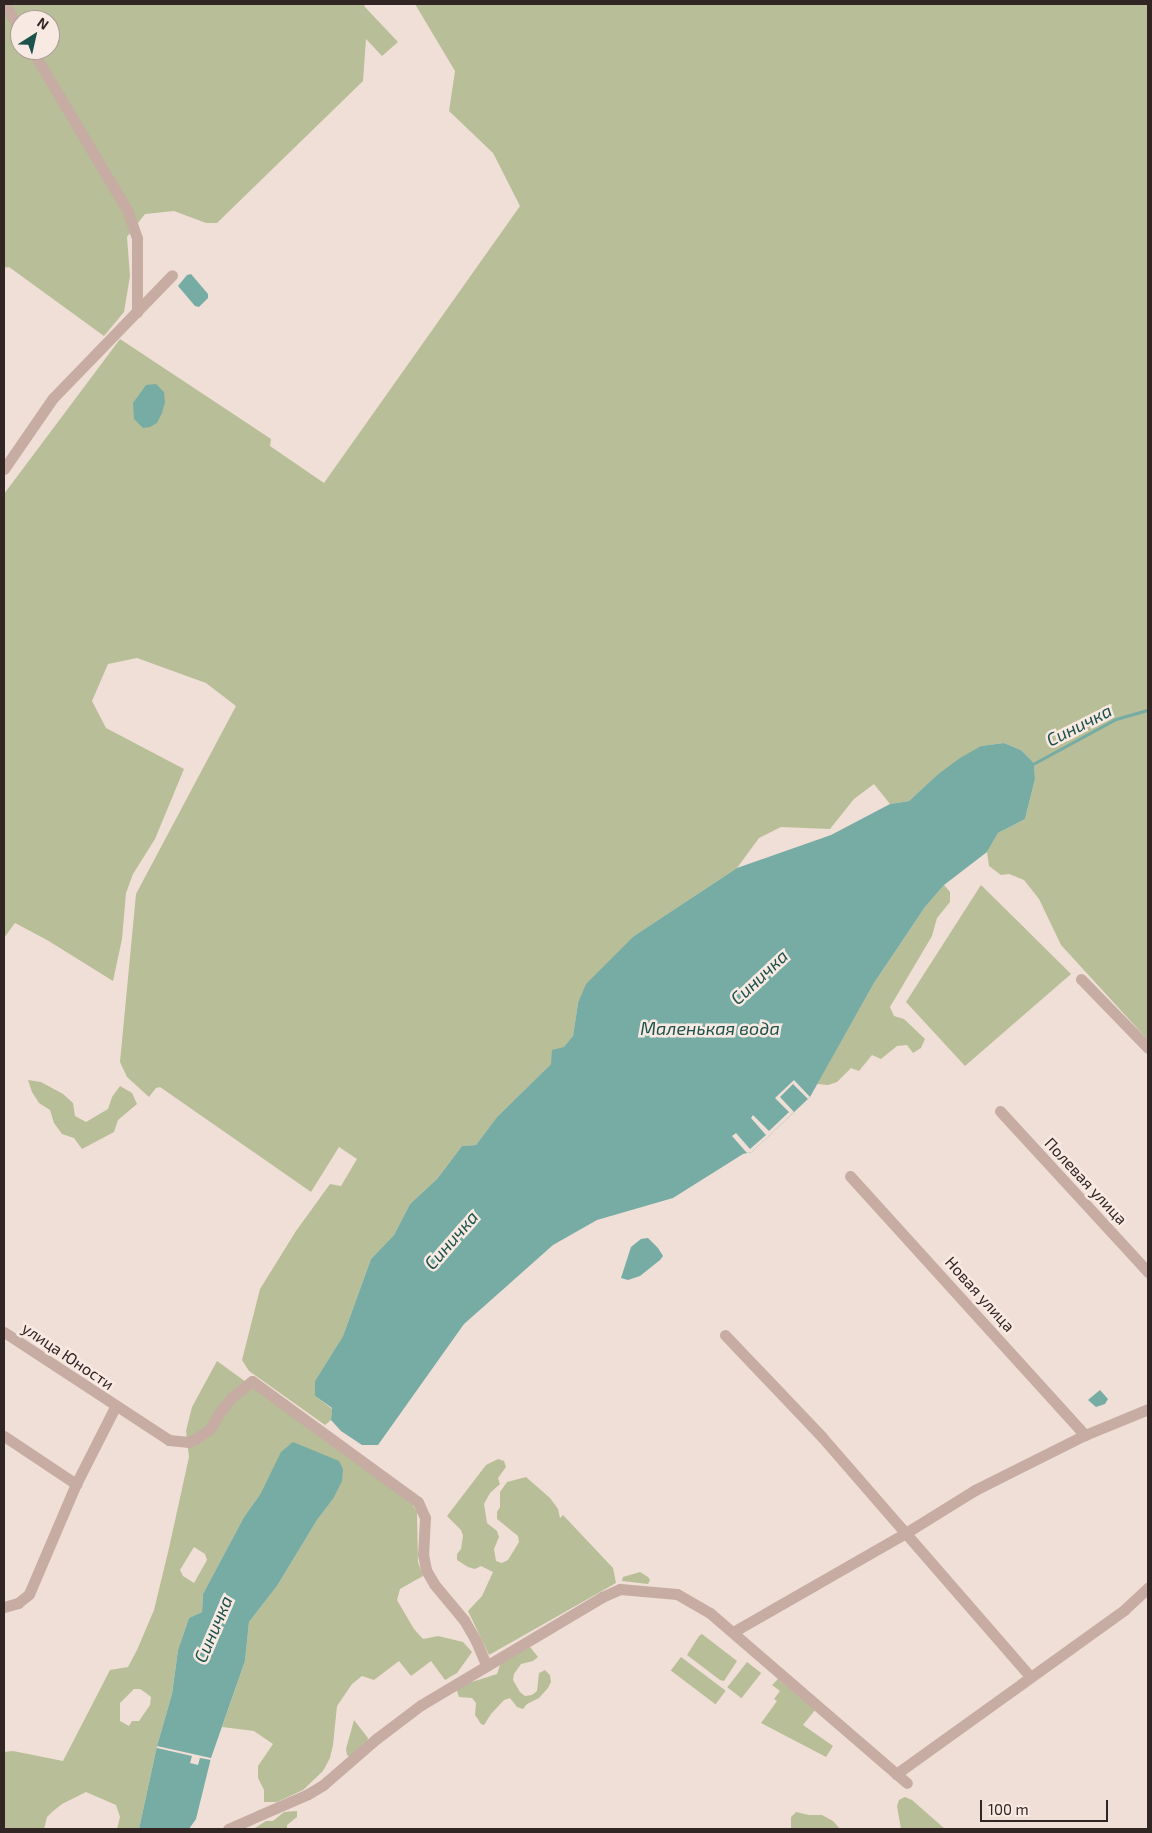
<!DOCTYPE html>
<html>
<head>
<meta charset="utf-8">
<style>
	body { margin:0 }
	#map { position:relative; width:1152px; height:1833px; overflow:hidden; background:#f0dfd6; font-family:"Exo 2",sans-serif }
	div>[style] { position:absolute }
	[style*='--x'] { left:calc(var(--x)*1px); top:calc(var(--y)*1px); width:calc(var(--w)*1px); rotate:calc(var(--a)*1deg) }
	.green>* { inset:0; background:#b8be97; transform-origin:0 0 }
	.water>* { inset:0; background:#76aca4 }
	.pier>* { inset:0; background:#f0dfd6 }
	.stream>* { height:2.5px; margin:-1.25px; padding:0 1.25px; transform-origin:1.25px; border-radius:1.25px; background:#76aca4 }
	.minor>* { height:11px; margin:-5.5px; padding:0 5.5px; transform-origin:5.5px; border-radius:5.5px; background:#c7aca3 }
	span { translate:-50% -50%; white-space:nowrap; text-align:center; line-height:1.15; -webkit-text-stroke:5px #f8eae2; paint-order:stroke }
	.street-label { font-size:16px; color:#322625 }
	.water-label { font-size:18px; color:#1c524b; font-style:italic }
	.frame { position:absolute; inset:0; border:5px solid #322625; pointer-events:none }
	.north { position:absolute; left:10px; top:10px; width:50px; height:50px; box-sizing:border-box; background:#f8eae2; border:1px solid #a99c96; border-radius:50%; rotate:35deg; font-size:14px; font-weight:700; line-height:20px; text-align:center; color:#322625 }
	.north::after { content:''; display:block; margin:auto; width:18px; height:22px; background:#1c524b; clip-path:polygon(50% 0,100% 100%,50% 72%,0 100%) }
	.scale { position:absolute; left:980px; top:1800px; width:128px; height:22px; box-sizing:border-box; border:2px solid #322625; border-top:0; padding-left:6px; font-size:15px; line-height:18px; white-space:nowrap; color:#322625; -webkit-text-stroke:4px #f8eae2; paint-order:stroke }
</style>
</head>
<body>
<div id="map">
	<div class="green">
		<i style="clip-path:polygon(evenodd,4px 4px,366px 4px,364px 6px,398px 42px,382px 56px,366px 39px,363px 81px,217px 223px,206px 223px,174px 211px,145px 214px,127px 237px,130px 276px,124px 312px,104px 336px,9px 267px,4px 268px,4px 4px,20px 20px,50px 20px,50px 50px,20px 50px,20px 20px)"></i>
		<i style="clip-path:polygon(415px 4px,1148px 4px,1148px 1040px,1061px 945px,1039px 899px,1024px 880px,1009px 874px,1001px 875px,989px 866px,987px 852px,998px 833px,1025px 819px,1035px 779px,1034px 763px,1021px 750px,1004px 743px,981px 746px,937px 775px,909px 801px,890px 804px,874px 784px,854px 799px,830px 829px,781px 827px,759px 838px,737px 868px,634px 936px,578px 1003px,573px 1036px,551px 1064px,497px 1117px,476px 1145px,462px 1146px,437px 1179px,410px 1204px,394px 1235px,371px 1259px,343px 1336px,315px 1381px,315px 1396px,332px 1409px,331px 1420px,325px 1425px,249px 1371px,242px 1360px,260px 1289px,296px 1231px,330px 1184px,341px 1186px,357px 1159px,339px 1147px,311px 1192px,160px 1087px,156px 1088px,149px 1097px,127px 1077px,120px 1062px,136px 894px,236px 706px,206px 683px,137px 658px,108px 664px,92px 701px,106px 728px,184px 769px,155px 839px,133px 874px,126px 893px,122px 939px,113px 981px,47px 940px,15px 923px,4px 938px,4px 494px,120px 339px,271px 439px,270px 446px,324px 483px,520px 206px,493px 153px,449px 111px,455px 71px)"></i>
		<i style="clip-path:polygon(944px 885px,950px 892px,950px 902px,937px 918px,932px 936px,890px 1007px,894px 1016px,904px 1019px,925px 1039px,921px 1048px,913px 1053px,907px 1045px,897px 1046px,881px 1059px,872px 1055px,859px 1071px,851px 1068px,837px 1082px,828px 1085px,817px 1084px,874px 983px,925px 907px)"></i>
		<i style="clip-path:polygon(981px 885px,1071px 974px,965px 1066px,906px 1002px)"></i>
		<i style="clip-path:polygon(28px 1080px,41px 1082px,63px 1094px,73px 1103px,75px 1116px,86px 1122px,108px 1109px,112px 1097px,120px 1086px,132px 1093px,137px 1104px,118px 1120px,114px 1132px,82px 1149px,74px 1138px,62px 1134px,54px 1123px,50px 1110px,39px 1103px,32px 1092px)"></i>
		<i style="clip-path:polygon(evenodd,217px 1361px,411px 1502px,417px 1512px,418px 1562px,423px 1576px,400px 1589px,397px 1600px,414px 1629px,423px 1639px,438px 1636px,463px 1642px,472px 1652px,457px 1673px,445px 1680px,431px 1661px,411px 1676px,399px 1661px,374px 1680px,362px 1676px,352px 1684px,337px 1706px,333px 1745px,330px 1758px,323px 1771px,303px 1790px,277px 1802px,264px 1802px,264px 1790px,258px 1778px,258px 1766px,273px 1744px,254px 1731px,222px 1727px,245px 1661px,249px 1622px,277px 1586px,317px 1520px,333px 1499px,261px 1493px,244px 1517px,203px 1594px,202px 1612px,189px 1618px,178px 1650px,172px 1694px,157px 1746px,139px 1829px,117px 1829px,120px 1817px,116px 1805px,86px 1792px,62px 1804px,52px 1812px,47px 1817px,44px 1829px,4px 1829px,4px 1752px,13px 1751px,63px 1761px,110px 1670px,128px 1667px,137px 1650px,154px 1610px,169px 1548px,189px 1457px,186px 1431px,192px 1407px,217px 1361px,194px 1547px,205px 1554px,207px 1560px,194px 1583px,183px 1576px,180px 1570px,194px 1547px,217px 1361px,134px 1689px,140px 1689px,146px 1693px,151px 1697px,150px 1705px,139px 1721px,132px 1721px,129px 1726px,120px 1721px,120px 1703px,134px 1689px)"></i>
		<i style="clip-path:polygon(498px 1459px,504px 1461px,506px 1467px,498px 1478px,500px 1484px,490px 1493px,484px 1504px,487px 1523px,497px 1531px,499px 1537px,494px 1549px,496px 1561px,502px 1563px,508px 1560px,519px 1542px,518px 1536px,497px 1519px,497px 1512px,500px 1507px,500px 1492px,507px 1482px,526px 1477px,550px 1498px,558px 1509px,560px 1518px,563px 1515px,613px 1568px,616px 1583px,489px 1655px,468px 1611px,482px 1596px,493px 1572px,481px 1566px,475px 1569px,468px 1567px,457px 1560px,457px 1554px,461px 1549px,463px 1536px,461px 1530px,447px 1516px,486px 1465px)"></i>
		<i style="clip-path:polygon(640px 1572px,648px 1577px,650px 1580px,648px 1584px,622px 1581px,623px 1577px)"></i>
		<i style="clip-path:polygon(702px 1634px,737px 1661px,724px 1681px,720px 1680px,687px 1655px,699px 1636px)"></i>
		<i style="clip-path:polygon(530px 1647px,538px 1657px,533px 1661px,521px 1664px,514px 1674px,513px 1680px,520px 1692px,525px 1696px,532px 1695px,537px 1691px,539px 1673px,545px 1670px,550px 1675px,551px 1682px,548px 1688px,539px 1698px,527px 1704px,523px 1709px,517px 1707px,510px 1698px,504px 1700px,491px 1714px,484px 1725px,481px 1724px,475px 1715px,476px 1703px,472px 1698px,459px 1697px,457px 1691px,459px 1686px,497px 1674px,501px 1662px)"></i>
		<i style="left:681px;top:1657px;width:56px;height:17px;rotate:37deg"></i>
		<i style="left:747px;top:1662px;width:18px;height:32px;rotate:38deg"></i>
		<i style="clip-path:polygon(778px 1679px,815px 1710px,803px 1725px,833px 1746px,826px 1757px,761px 1723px,777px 1701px,774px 1699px,780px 1691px,772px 1685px)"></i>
		<i style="clip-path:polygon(354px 1720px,368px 1738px,367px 1742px,350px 1757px,347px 1755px,346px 1749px)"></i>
		<i style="clip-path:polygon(905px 1797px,912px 1800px,945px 1829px,901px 1829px,897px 1806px,899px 1800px)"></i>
		<i style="clip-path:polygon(297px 1811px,297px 1817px,287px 1825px,287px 1829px,248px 1829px,255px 1828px,266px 1821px,273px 1821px,284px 1812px)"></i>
		<i style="clip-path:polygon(796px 1812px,809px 1815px,822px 1815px,833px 1821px,840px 1829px,791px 1829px,791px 1817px)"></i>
	</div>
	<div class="water">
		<i style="clip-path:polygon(191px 274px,208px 294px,208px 298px,199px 307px,195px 306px,178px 286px,187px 275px)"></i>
		<i style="clip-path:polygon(156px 384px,164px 392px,165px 402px,162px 413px,157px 423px,150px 427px,143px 428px,134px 419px,133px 403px,146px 385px)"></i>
		<i style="clip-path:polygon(1004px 743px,1021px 750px,1034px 763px,1035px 779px,1025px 819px,998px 833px,987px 852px,944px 885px,925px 907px,874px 983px,810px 1097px,752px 1152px,743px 1154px,673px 1198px,597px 1220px,553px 1245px,464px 1324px,378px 1445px,362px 1445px,341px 1431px,331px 1420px,332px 1408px,315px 1396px,315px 1381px,343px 1336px,371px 1259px,394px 1235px,410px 1204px,437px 1179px,462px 1146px,476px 1145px,497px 1117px,551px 1064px,552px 1050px,564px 1047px,573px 1036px,578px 1003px,586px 984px,634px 936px,737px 868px,831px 835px,890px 804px,909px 801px,937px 775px,960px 758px,981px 746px)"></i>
		<i style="clip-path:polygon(648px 1238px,658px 1248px,663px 1256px,660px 1260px,640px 1276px,628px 1280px,621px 1278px,631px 1247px,641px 1239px)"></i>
		<i style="clip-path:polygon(1100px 1390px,1108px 1399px,1105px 1404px,1096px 1407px,1088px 1400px)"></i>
		<i style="clip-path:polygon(293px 1442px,339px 1461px,343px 1469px,342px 1481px,333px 1499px,317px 1520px,277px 1586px,249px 1622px,245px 1661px,211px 1758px,196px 1819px,189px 1829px,139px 1829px,157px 1746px,172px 1694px,178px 1650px,189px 1618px,202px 1612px,203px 1594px,244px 1517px,261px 1493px,281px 1452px)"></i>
	</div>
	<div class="pier">
		<i style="clip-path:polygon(794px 1080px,810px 1097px,808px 1099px,793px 1084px,780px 1097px,794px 1112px,752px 1152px,747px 1153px,732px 1136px,736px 1133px,750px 1149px,766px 1135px,751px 1118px,753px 1115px,769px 1131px,789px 1112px,775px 1098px)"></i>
		<i style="clip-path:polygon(157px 1746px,211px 1758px,211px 1760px,200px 1758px,198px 1765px,190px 1763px,192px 1756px,157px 1748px)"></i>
	</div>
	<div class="stream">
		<i style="--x:1033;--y:764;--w:94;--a:-28.5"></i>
		<i style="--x:1116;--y:719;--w:33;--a:-16"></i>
	</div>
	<div class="minor">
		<i style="--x:5;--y:4;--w:30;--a:60"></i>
		<i style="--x:32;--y:50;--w:188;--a:59.3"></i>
		<i style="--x:128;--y:212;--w:28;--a:71"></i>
		<i style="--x:137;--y:238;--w:74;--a:90"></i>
		<i style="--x:4;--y:469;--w:86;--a:-55.4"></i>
		<i style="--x:53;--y:398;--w:171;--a:-45.9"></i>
		<i style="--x:1081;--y:979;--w:96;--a:45.8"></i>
		<i style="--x:1000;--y:1111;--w:219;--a:47.4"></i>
		<i style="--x:850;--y:1176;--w:350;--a:47.8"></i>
		<i style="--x:4;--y:1332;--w:197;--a:33.2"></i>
		<i style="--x:169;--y:1440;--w:20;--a:6"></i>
		<i style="--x:189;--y:1442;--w:9;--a:-27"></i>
		<i style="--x:197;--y:1438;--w:16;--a:-35"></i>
		<i style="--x:210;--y:1429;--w:20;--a:-60"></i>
		<i style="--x:220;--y:1412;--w:18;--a:-52"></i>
		<i style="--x:231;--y:1398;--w:27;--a:-39"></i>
		<i style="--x:252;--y:1381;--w:205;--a:36.1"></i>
		<i style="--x:418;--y:1502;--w:17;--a:66"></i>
		<i style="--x:425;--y:1518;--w:36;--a:93"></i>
		<i style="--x:423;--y:1554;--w:16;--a:79"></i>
		<i style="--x:426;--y:1570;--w:16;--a:60"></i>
		<i style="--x:434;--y:1584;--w:47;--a:50.2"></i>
		<i style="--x:464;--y:1620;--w:24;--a:60"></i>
		<i style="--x:476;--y:1641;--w:26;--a:67"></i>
		<i style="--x:725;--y:1335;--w:141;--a:46.4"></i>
		<i style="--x:822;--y:1437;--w:317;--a:49"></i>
		<i style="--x:4;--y:1436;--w:87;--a:33.7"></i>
		<i style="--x:4;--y:1607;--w:15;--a:-16"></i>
		<i style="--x:18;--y:1603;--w:14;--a:-39"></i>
		<i style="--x:29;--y:1594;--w:120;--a:-66.9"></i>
		<i style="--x:76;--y:1484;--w:86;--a:-63.1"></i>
		<i style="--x:733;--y:1632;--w:197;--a:-29.8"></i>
		<i style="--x:904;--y:1534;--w:84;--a:-31.8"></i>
		<i style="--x:975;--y:1490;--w:123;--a:-26.6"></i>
		<i style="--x:1085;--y:1435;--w:68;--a:-22.4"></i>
		<i style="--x:896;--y:1774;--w:281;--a:-35.7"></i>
		<i style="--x:1124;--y:1610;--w:33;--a:-43"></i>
		<i style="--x:228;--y:1829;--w:87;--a:-23.6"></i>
		<i style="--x:308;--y:1794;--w:17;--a:-31"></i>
		<i style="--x:323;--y:1785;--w:70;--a:-41"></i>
		<i style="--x:376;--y:1739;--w:56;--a:-37.1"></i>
		<i style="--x:421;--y:1705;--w:211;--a:-30.8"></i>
		<i style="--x:602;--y:1597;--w:20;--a:-24"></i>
		<i style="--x:620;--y:1589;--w:57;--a:5"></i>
		<i style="--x:677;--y:1594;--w:38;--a:30"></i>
		<i style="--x:710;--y:1613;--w:260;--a:40.8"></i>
	</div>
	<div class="street-label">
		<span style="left:1086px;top:1181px;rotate:47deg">Полевая улица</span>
		<span style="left:980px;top:1294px;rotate:48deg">Новая улица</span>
		<span style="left:68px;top:1356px;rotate:34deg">улица Юности</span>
	</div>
	<div class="water-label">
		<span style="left:1079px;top:725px;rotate:-27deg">Синичка</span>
		<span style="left:759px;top:977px;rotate:-43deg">Синичка</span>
		<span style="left:710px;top:1028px">Маленькая вода</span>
		<span style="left:451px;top:1240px;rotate:-49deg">Синичка</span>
		<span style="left:213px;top:1629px;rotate:-67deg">Синичка</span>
	</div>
	<div class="frame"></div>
	<div class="north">N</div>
	<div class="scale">100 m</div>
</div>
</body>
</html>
